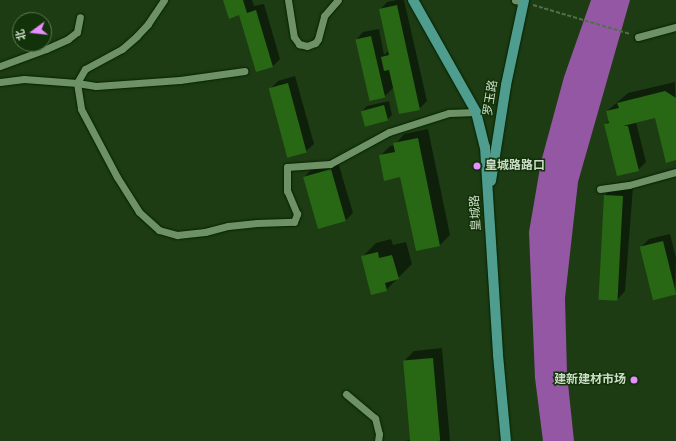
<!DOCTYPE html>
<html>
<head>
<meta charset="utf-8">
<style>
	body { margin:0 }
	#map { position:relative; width:676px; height:441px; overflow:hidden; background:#1d3c14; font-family:"Alegreya Sans","Noto Sans SC",sans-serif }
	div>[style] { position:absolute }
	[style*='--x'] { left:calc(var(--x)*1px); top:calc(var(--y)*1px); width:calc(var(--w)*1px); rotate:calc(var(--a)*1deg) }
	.water>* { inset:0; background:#9457a3 }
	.shadow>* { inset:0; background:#0007 }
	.building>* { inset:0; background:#286714; transform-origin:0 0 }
	.path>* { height:2px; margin-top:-1px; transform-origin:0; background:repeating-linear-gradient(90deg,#536e4b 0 4px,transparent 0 6px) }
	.roads { filter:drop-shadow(0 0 1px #032300) drop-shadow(0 0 1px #032300) }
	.minor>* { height:7px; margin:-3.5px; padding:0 3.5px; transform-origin:3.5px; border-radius:3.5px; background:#6e9165 }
	.major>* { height:10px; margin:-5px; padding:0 5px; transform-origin:5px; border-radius:5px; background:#4f9d8e }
	.dots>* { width:11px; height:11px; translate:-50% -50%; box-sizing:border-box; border:2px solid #123209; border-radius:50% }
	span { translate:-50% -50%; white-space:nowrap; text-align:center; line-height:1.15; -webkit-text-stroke:3px #123209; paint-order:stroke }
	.street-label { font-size:12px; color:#cbddc6 }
	.poi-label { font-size:12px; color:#cbddc6; font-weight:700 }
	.left { translate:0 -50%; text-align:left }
	.right { translate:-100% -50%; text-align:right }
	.north { position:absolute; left:12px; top:12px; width:40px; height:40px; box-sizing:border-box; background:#123209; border:1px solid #5c7655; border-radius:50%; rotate:255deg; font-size:11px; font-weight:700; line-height:16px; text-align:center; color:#cbddc6 }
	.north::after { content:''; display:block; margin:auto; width:14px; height:18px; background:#e88eff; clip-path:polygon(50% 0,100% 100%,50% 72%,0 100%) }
</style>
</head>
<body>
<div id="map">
	<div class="water">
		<i style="clip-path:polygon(591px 0,630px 0,578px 182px,565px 298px,567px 374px,574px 441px,543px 441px,535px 378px,529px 232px,541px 162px,564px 77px)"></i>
	</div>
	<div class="shadow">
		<i style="clip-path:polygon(224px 0,252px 0,254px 6px,264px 4px,280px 59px,273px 66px,257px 71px,240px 14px)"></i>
		<i style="clip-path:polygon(397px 0,404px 0,427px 101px,419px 109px,394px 87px,385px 96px,356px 40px,363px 32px,379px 29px,384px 55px,389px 50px,380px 10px,387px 2px)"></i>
		<i style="clip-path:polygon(295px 76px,314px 144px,306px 151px,270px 89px,278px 81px)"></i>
		<i style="clip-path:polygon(675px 82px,676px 159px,656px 117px,636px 122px,646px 162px,638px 170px,605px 124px,610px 120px,607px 111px,628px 93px)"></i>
		<i style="clip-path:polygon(389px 101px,392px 115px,387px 120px,362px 111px,367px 106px)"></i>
		<i style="clip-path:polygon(428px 129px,450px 235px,440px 245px,416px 250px,401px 176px,380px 156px,390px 146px,395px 145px,404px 134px)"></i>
		<i style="clip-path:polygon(338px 162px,353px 213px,346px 220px,319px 228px,304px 177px,311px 170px)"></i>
		<i style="clip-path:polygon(615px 185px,633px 187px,625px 291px,616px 301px,605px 195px)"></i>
		<i style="clip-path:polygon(670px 234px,676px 258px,675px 293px,641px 247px,649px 239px)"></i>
		<i style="clip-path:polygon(391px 239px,393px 245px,406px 242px,412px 264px,386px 290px,362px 257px,376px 243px)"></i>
		<i style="clip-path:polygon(442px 348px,450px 441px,404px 441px,411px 440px,404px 361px,414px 351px)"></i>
	</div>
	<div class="building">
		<i style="clip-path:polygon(223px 0,243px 0,247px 13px,256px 10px,273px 67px,256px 72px,239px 15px,229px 19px)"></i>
		<i style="clip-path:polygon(397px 5px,420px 110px,399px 114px,389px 70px,384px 71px,381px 57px,389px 55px,379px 9px)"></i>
		<i style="left:371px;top:36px;width:63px;height:16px;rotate:77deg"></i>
		<i style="left:288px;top:83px;width:72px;height:20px;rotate:75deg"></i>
		<i style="clip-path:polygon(665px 91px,676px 98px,676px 160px,666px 163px,655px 118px,623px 126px,628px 126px,639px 171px,617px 176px,604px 124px,609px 123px,606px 111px,619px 108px,617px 103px)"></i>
		<i style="left:384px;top:105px;width:16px;height:24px;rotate:75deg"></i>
		<i style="clip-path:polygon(418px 138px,440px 246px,416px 251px,400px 177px,384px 181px,379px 155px,395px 152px,393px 143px)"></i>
		<i style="left:331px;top:169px;width:54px;height:29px;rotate:74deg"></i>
		<i style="left:604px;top:195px;width:19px;height:105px;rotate:3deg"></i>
		<i style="left:663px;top:241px;width:55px;height:24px;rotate:76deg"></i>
		<i style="clip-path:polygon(378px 252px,379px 258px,392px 255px,399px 279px,385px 283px,387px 291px,371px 295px,361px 256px)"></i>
		<i style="left:433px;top:358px;width:83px;height:30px;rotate:85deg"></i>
	</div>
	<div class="path">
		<i style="--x:533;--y:5;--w:101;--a:16.6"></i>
	</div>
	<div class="roads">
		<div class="minor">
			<i style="--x:164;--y:0;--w:29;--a:124"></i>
			<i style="--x:148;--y:24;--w:16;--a:133"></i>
			<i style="--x:137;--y:36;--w:20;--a:139"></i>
			<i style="--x:122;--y:49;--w:42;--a:151.6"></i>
			<i style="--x:85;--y:69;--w:16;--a:120"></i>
			<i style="--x:77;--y:83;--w:26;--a:81"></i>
			<i style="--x:81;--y:109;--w:77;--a:62.1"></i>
			<i style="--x:117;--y:177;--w:41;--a:57.8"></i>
			<i style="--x:139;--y:212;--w:27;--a:42"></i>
			<i style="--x:159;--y:230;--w:19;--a:16"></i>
			<i style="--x:177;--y:235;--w:28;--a:-6"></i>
			<i style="--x:205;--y:232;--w:24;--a:-15"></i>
			<i style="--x:228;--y:226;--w:29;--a:-6"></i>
			<i style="--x:257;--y:223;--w:37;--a:-2"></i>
			<i style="--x:294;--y:222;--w:9;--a:-69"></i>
			<i style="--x:297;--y:214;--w:25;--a:-113"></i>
			<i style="--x:287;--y:191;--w:24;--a:-90"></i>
			<i style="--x:287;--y:167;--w:43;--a:-4"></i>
			<i style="--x:330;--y:164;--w:67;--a:-28.5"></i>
			<i style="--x:389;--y:132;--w:63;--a:-17.6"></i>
			<i style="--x:449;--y:113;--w:27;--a:-2"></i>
			<i style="--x:288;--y:0;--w:37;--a:81"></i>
			<i style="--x:294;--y:37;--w:9;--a:54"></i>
			<i style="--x:299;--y:44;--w:8;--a:14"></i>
			<i style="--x:307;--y:46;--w:9;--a:-21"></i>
			<i style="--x:315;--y:43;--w:5;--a:-53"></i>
			<i style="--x:318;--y:39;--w:24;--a:-75"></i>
			<i style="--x:324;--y:16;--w:21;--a:-49"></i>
			<i style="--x:515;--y:0;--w:9;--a:13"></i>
			<i style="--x:638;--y:37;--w:39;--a:-15"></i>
			<i style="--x:0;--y:66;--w:49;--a:-20.3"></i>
			<i style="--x:46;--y:49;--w:24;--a:-24"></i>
			<i style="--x:68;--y:39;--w:11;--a:-38"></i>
			<i style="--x:77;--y:32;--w:15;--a:-79"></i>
			<i style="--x:0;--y:82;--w:24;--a:-7"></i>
			<i style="--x:24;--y:79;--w:53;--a:4.3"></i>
			<i style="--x:77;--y:83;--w:19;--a:9"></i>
			<i style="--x:96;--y:86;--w:84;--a:-4.1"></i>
			<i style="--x:180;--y:80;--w:65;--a:-8"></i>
			<i style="--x:600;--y:189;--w:29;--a:-8"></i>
			<i style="--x:629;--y:185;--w:49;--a:-15.5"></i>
			<i style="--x:346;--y:394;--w:38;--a:40"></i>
			<i style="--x:375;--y:418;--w:16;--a:76"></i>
			<i style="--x:379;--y:434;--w:7;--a:98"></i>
		</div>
		<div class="major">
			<i style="--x:413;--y:0;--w:129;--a:60.6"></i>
			<i style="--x:476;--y:112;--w:36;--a:76"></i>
			<i style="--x:485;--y:147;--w:208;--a:86.4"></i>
			<i style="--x:498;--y:355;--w:86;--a:84.7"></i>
			<i style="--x:491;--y:181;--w:97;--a:-81.1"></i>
			<i style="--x:506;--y:85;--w:87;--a:-78"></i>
		</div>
	</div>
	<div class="dots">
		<i style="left:477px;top:166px;background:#e88eff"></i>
		<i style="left:634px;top:380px;background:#e88eff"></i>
	</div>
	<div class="street-label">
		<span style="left:491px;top:98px;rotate:-81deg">罗玉路</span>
		<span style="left:476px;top:213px;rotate:-93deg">皇城路</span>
	</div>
	<div class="poi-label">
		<span class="left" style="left:485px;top:166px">皇城路路口</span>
		<span class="right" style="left:626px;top:380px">建新建材市场</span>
	</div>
	<div class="north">北</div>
</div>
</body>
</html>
